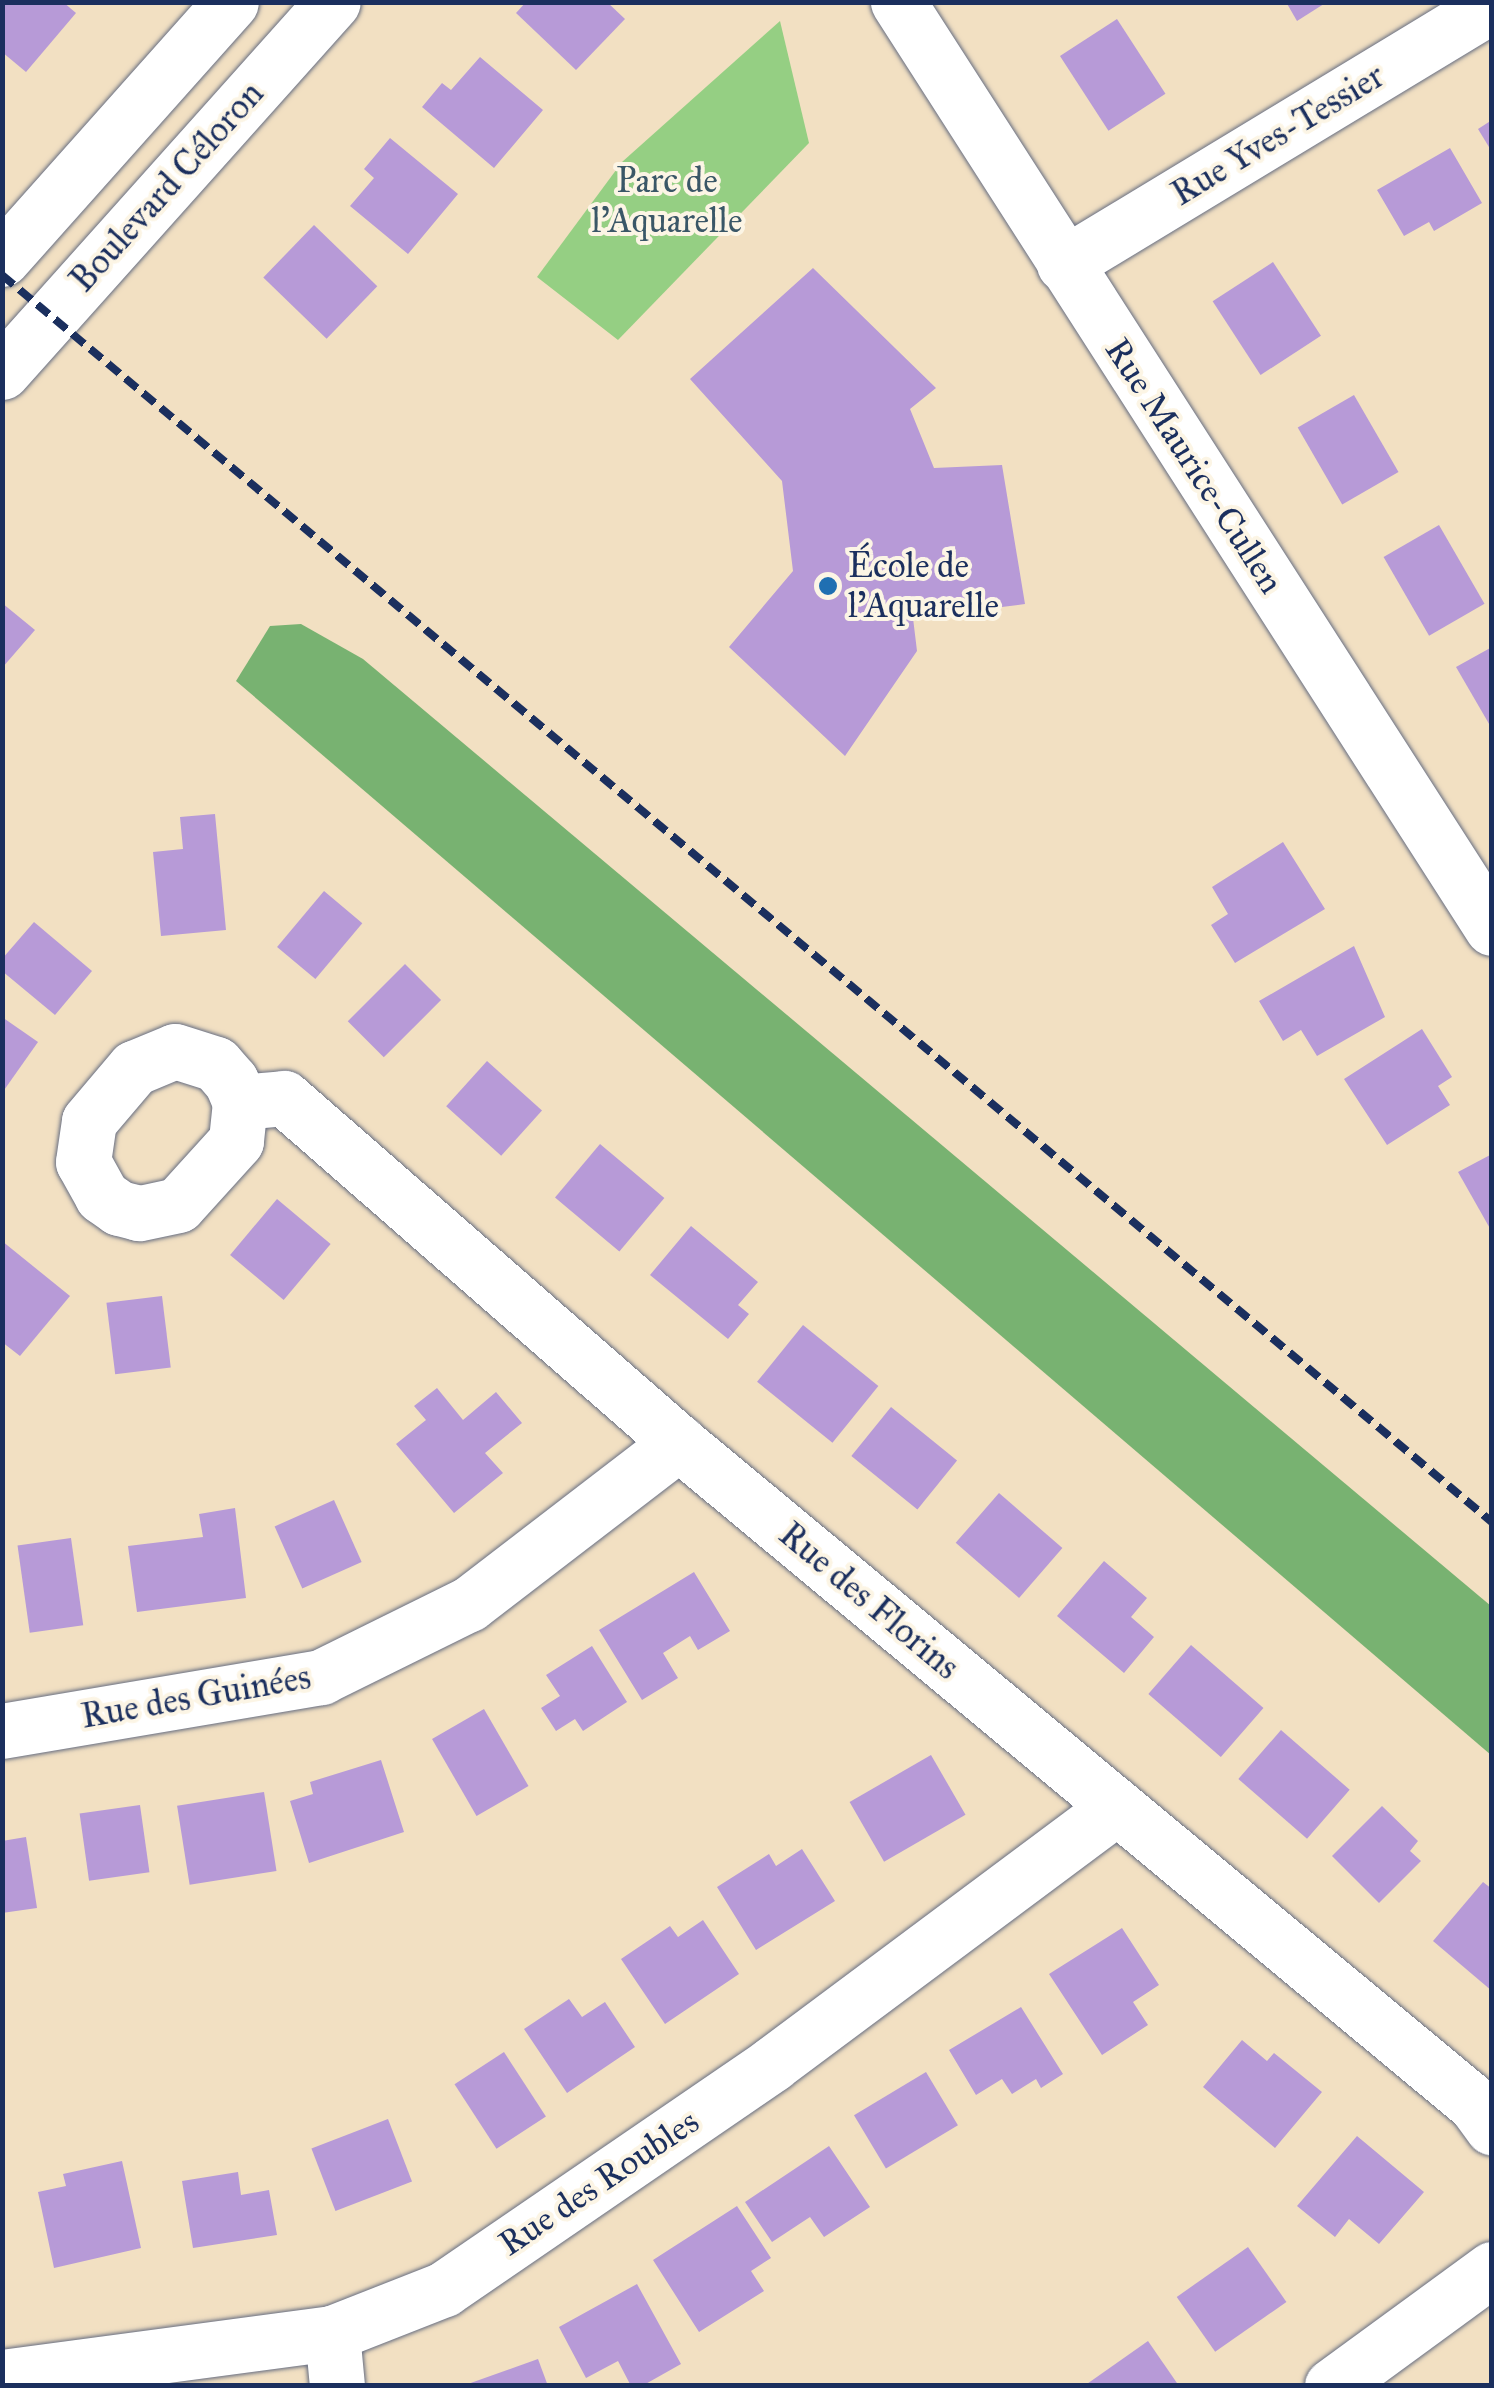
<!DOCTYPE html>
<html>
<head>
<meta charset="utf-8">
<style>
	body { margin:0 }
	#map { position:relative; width:1494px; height:2388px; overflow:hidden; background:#f2e0c2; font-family:"IM FELL Great Primer",serif }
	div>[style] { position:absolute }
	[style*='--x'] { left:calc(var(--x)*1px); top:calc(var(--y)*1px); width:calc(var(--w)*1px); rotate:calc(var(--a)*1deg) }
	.green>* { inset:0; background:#95cf83 }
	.forest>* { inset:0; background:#78b271 }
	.building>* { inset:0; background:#b79ad7; transform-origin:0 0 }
	.roads { filter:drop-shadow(0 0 2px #666d81) drop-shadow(0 0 2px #666d81) }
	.minor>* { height:55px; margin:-27.5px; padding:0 27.5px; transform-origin:27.5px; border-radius:27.5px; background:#fff }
	.rail>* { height:8px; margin-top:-4px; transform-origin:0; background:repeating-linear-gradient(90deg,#1b2f5e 0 15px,transparent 0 23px) }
	.dots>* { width:28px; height:28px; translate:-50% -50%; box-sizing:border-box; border:5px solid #fcf5e5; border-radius:50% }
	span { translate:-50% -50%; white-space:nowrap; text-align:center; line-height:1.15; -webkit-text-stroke:8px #fcf5e5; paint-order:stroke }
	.street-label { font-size:35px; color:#1b2f5e }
	.park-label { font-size:35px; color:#3a5767 }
	.poi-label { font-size:35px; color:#1b2f5e }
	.left { translate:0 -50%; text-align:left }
	.frame { position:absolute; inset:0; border:5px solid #1b2f5e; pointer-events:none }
</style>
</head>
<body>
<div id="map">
	<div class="green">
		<i style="clip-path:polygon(780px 21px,809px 143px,618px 340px,537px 277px,622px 162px)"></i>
	</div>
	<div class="forest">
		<i style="clip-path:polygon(301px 624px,363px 659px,1491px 1606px,1491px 1755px,236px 681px,270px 626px)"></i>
	</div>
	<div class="building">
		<i style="clip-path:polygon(2px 2px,63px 2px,76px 13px,26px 72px,2px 52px)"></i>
		<i style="clip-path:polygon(526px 2px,607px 2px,625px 19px,576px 70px,516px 13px)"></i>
		<i style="clip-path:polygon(1286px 2px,1327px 2px,1297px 21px)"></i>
		<i style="left:1117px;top:19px;width:89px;height:68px;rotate:57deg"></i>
		<i style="clip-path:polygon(480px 57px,543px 110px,494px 168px,422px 107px,442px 83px,451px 90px)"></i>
		<i style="clip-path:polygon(1492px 120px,1492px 152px,1478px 129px)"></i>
		<i style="clip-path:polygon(390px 138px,458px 194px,408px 254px,350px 206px,374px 178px,364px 169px)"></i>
		<i style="clip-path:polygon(1450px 148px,1482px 203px,1434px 231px,1429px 222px,1404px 236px,1377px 190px)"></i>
		<i style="left:314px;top:225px;width:88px;height:73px;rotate:44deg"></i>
		<i style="left:1273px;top:262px;width:88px;height:72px;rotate:57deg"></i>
		<i style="clip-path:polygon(813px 268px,936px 388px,910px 409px,934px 468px,1002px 465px,1025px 604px,913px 618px,917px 651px,845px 756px,729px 647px,793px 571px,782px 481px,690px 379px)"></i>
		<i style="left:1354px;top:395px;width:89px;height:65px;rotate:60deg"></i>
		<i style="left:1439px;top:525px;width:91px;height:64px;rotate:60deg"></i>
		<i style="clip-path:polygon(2px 603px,35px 630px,2px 668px)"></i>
		<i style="clip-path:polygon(1492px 647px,1492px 729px,1456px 667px)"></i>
		<i style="clip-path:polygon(215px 814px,226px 930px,161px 936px,153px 852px,183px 849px,180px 817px)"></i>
		<i style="clip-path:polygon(1283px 842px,1325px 909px,1235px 963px,1211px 925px,1228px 914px,1212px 887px)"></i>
		<i style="left:324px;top:891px;width:50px;height:73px;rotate:40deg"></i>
		<i style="clip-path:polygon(34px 922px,92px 971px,55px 1015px,2px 971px,2px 959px)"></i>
		<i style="clip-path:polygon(1354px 946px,1385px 1017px,1317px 1056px,1301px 1030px,1283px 1041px,1259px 1001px)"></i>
		<i style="left:405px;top:964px;width:51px;height:81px;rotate:45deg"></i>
		<i style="clip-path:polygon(2px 1017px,38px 1042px,2px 1093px)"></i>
		<i style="clip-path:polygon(1422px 1029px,1452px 1077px,1438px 1086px,1450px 1105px,1387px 1145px,1344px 1079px)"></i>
		<i style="left:487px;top:1061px;width:74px;height:61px;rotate:42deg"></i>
		<i style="left:600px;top:1144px;width:84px;height:70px;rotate:40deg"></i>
		<i style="clip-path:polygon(1492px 1154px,1492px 1232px,1458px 1172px)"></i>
		<i style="left:277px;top:1199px;width:70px;height:73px;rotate:40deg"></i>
		<i style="clip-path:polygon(691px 1226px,758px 1282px,738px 1305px,749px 1314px,728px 1339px,650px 1275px)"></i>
		<i style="clip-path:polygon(2px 1241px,70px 1296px,20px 1356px,2px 1342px)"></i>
		<i style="left:162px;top:1296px;width:72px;height:56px;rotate:83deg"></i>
		<i style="left:803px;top:1325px;width:97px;height:73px;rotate:39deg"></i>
		<i style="clip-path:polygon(437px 1388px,463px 1420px,496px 1392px,522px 1423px,485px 1453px,503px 1473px,454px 1513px,396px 1444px,426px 1420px,414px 1406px)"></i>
		<i style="left:891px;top:1407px;width:85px;height:63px;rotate:39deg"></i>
		<i style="left:999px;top:1493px;width:84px;height:66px;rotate:41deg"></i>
		<i style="left:334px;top:1500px;width:68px;height:65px;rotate:66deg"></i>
		<i style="clip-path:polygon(235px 1508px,246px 1598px,137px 1612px,128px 1546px,203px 1537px,199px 1514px)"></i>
		<i style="left:71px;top:1538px;width:88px;height:54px;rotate:82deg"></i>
		<i style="clip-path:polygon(1104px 1561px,1147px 1598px,1131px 1617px,1154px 1637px,1124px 1673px,1057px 1616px)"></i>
		<i style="clip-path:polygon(694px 1572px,730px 1631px,698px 1650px,690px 1636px,663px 1653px,678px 1678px,642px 1700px,599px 1630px)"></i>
		<i style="left:1191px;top:1645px;width:96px;height:65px;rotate:41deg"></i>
		<i style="clip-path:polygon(592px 1646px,627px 1702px,583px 1731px,575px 1719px,556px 1731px,541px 1708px,560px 1696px,546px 1675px)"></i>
		<i style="left:484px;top:1709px;width:89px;height:60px;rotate:60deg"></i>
		<i style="left:1281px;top:1730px;width:91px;height:65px;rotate:41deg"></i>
		<i style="left:931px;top:1755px;width:69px;height:94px;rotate:60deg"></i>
		<i style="clip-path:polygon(381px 1760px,404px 1832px,309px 1863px,290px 1801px,313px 1794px,310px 1782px)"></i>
		<i style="left:264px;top:1792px;width:80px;height:88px;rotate:81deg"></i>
		<i style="left:140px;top:1805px;width:68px;height:61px;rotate:82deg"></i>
		<i style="clip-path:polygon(1382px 1806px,1418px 1841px,1410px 1851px,1421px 1861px,1379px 1903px,1332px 1856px)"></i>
		<i style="clip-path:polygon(26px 1837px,37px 1908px,2px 1913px,2px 1841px)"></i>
		<i style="clip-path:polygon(802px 1849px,835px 1901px,756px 1950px,717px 1887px,769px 1854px,776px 1866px)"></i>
		<i style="clip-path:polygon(1483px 1882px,1492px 1889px,1492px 1991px,1433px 1941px)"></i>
		<i style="clip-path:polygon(703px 1920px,739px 1974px,665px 2024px,621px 1959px,670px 1926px,678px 1937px)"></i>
		<i style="clip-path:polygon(1122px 1928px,1159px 1985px,1133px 2002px,1148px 2025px,1102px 2055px,1049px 1974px)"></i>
		<i style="clip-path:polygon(569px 1999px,582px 2017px,605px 2002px,635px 2047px,567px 2093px,524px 2029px)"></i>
		<i style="clip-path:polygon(1021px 2007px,1063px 2074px,1041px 2088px,1036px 2079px,1012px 2094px,1002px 2079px,976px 2095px,949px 2050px)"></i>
		<i style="clip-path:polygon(1242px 2040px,1267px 2061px,1274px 2053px,1322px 2092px,1275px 2148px,1203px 2087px)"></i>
		<i style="left:504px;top:2052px;width:77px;height:59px;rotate:57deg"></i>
		<i style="left:926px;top:2072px;width:62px;height:84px;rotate:59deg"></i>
		<i style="left:388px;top:2119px;width:67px;height:82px;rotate:69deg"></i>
		<i style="clip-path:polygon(1357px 2136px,1424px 2192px,1379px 2244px,1349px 2219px,1335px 2237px,1297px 2206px)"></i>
		<i style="clip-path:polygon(829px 2146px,870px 2207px,824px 2237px,810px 2217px,772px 2242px,745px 2202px)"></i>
		<i style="clip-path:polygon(122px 2161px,141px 2248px,54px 2268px,38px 2192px,66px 2186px,63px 2174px)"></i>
		<i style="clip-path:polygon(238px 2172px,241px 2195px,269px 2190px,277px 2235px,193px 2248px,182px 2181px)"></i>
		<i style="clip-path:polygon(737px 2206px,771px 2258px,751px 2271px,764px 2291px,699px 2332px,653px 2260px)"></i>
		<i style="left:1248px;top:2247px;width:67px;height:87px;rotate:55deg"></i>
		<i style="clip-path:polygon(637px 2284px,681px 2364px,642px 2386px,631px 2386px,618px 2361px,586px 2378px,559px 2327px)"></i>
		<i style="clip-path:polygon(1148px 2341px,1179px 2386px,1084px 2386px)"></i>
		<i style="clip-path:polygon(538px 2359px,548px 2386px,465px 2386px,465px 2385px)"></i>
	</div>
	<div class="roads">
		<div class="minor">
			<i style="--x:898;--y:2;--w:1100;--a:57.32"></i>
			<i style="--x:2;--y:259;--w:344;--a:-48.3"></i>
			<i style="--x:1064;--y:264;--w:500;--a:-31.18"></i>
			<i style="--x:2;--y:372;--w:496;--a:-48.2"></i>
			<i style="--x:175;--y:1051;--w:43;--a:17.6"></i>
			<i style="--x:216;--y:1064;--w:23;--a:49"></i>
			<i style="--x:231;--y:1081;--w:23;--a:67"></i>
			<i style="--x:240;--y:1102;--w:39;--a:96"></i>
			<i style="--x:236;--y:1141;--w:86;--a:132.2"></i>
			<i style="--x:178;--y:1205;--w:40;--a:168"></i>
			<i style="--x:139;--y:1213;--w:21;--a:-166"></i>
			<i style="--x:119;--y:1208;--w:21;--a:-145"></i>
			<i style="--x:102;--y:1196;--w:39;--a:-119"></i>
			<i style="--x:83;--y:1162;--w:41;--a:-81.7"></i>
			<i style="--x:89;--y:1121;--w:70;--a:-49.7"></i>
			<i style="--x:134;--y:1068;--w:44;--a:-22.5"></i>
			<i style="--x:240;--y:1102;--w:44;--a:-5.2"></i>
			<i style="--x:284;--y:1098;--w:524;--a:41.13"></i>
			<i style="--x:679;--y:1443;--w:1035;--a:39.71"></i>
			<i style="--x:1475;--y:2104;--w:29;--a:54"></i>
			<i style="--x:2;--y:1731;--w:324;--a:-9.6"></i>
			<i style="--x:321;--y:1677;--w:165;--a:-26.3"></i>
			<i style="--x:469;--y:1604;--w:265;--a:-37.5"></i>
			<i style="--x:332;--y:2333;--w:53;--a:84.6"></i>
			<i style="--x:2;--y:2377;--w:333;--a:-7.6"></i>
			<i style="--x:332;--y:2333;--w:120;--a:-21.4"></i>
			<i style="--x:444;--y:2289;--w:398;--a:-34.4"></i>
			<i style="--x:772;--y:2064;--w:430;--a:-36.7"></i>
			<i style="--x:1332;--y:2386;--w:198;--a:-36.2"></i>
		</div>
	</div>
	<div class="rail">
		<i style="--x:2;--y:275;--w:1943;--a:39.93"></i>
	</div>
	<div class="dots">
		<i style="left:828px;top:586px;background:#1f6fb2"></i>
	</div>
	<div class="street-label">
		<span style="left:1278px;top:135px;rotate:-31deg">Rue Yves-Tessier</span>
		<span style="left:167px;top:187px;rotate:-48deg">Boulevard Céloron</span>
		<span style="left:1194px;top:466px;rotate:57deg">Rue Maurice-Cullen</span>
		<span style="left:869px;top:1601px;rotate:40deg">Rue des Florins</span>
		<span style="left:196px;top:1697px;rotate:-10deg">Rue des Guinées</span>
		<span style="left:599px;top:2183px;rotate:-34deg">Rue des Roubles</span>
	</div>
	<div class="park-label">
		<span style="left:667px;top:201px">Parc de<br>l'Aquarelle</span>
	</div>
	<div class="poi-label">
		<span class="left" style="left:848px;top:586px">École de<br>l'Aquarelle</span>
	</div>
	<div class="frame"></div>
</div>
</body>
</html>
